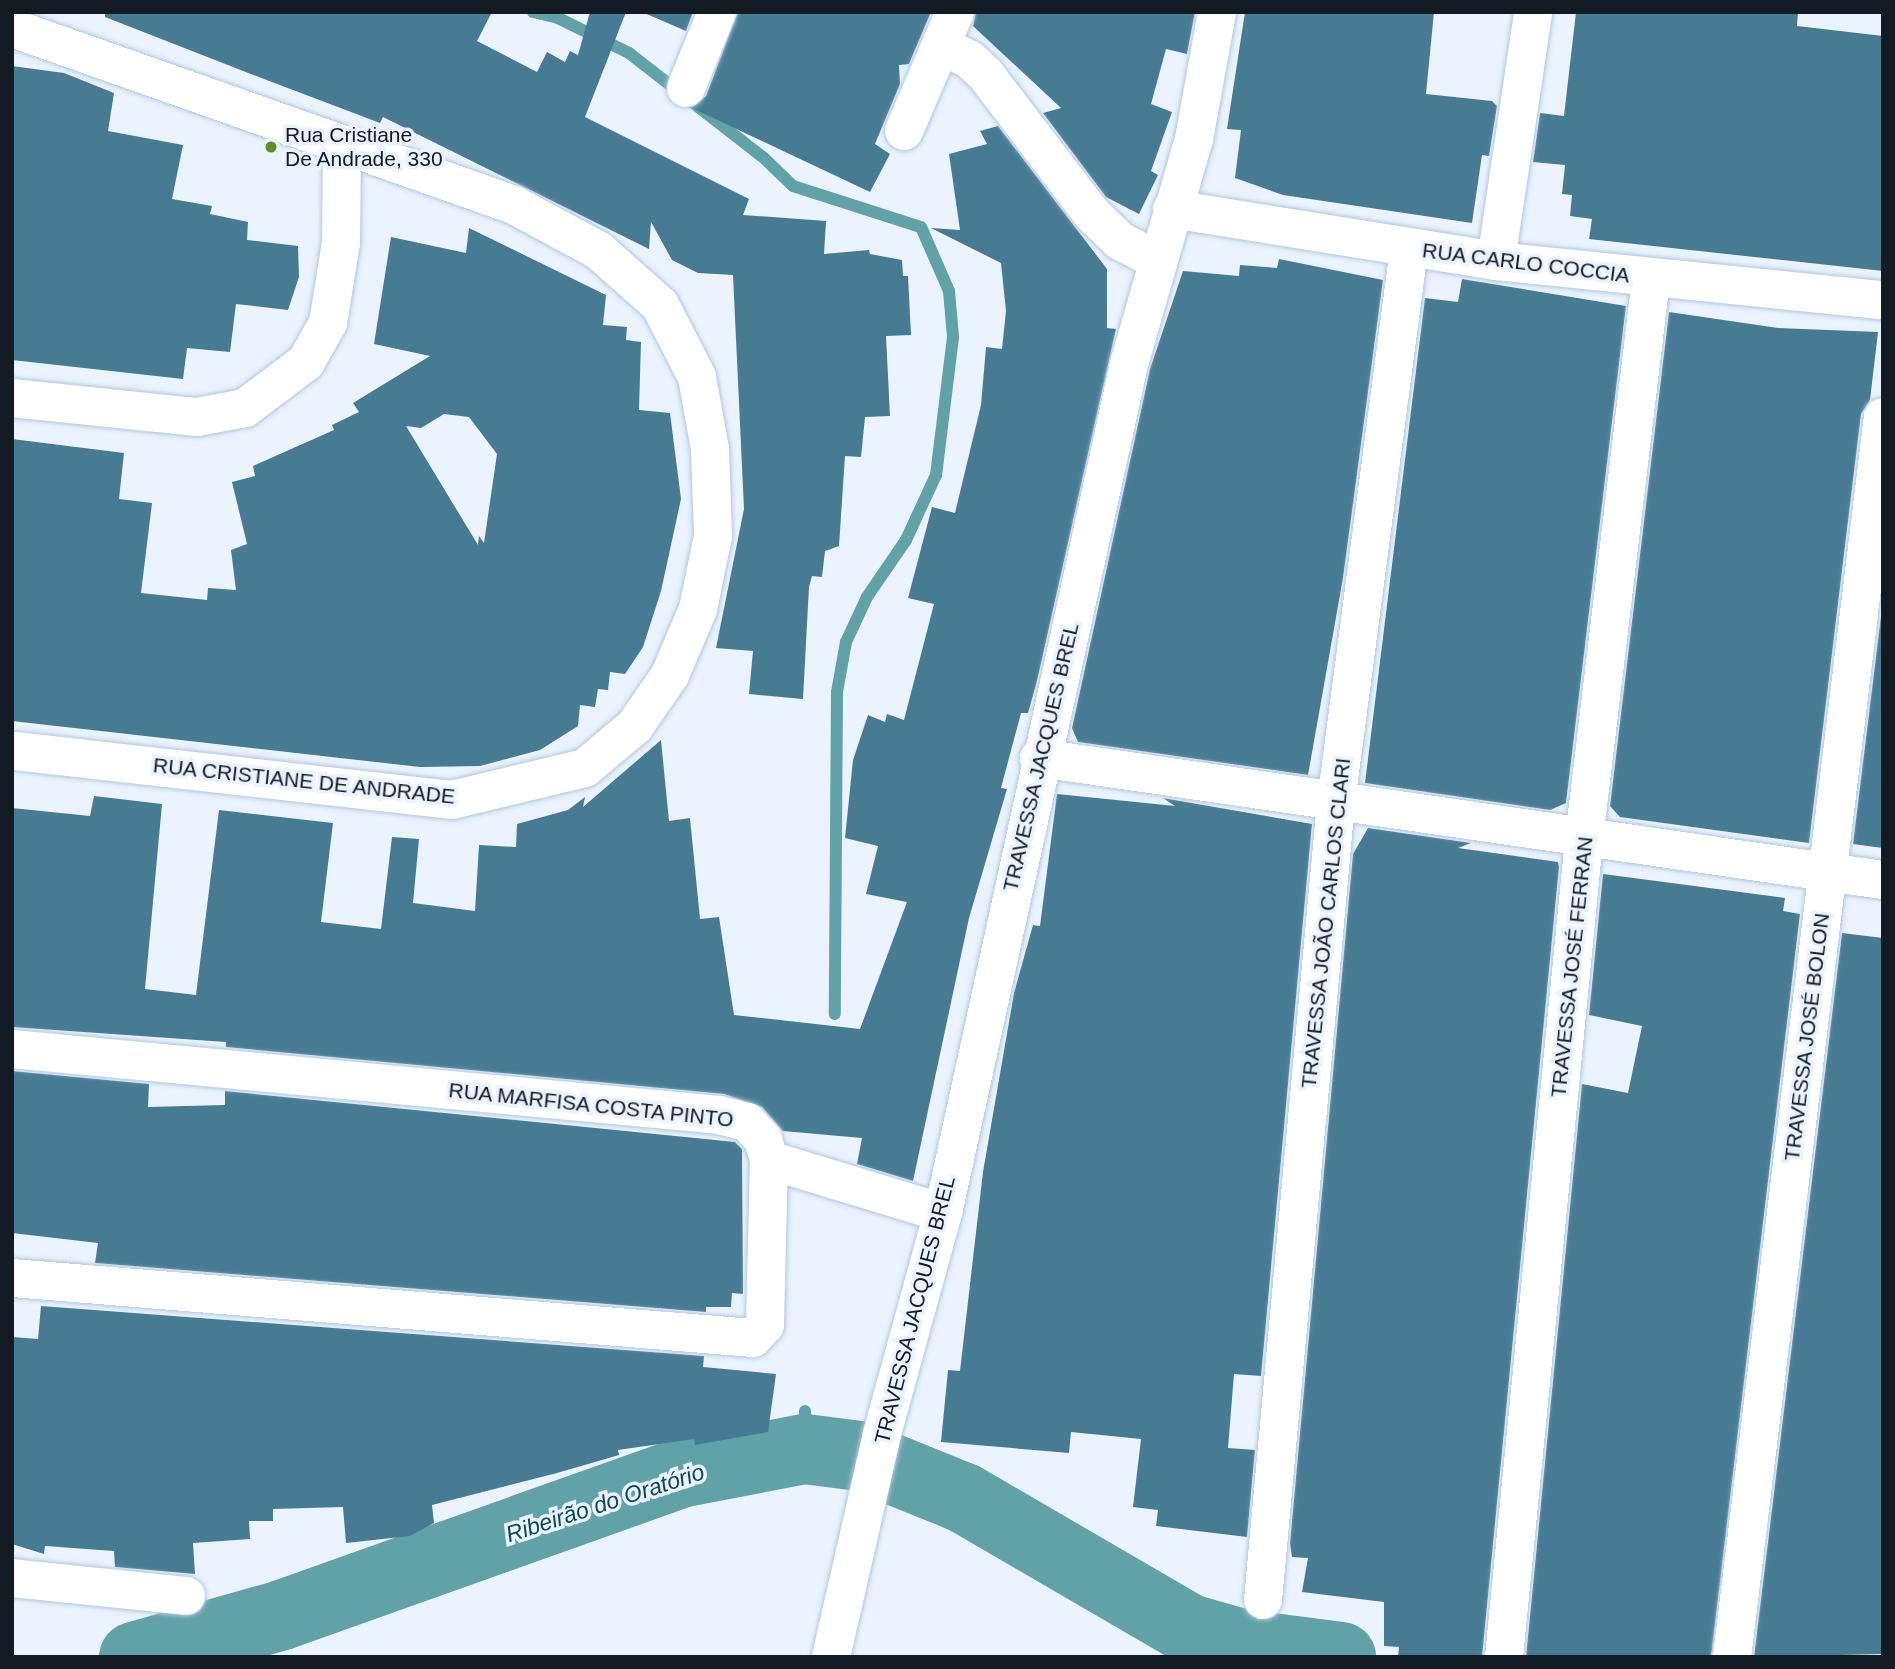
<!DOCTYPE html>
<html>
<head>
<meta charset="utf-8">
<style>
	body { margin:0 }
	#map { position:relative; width:1895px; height:1669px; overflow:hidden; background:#eaf3ff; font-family:Helvetica,sans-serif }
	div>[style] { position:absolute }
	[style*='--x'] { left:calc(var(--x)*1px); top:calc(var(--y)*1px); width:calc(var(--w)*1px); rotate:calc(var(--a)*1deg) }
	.stream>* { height:12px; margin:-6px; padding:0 6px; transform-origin:6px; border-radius:6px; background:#61a2a8 }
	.river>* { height:70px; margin:-35px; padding:0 35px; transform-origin:35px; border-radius:35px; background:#61a2a8 }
	.building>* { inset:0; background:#477b93 }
	.roads { filter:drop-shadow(0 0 2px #b1c7e3) drop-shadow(0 0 2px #b1c7e3) }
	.minor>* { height:38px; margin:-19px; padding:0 19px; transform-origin:19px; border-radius:19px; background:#fff }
	.dots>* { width:19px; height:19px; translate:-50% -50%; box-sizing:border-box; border:4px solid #eaf3ff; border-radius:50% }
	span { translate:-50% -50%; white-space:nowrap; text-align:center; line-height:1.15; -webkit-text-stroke:7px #eaf3ff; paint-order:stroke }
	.poi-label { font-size:21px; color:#121a24 }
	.left { translate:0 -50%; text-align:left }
	.street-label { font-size:21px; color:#121a24 }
	.water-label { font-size:23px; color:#0d494e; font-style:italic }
	.frame { position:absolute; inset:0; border:14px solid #121a24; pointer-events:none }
</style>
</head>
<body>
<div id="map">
	<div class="stream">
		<i style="--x:533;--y:12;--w:26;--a:13"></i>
		<i style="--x:558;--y:18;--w:79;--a:26.2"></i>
		<i style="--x:629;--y:53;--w:171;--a:37.9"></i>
		<i style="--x:764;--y:158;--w:40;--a:44"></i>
		<i style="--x:793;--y:186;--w:134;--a:17.8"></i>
		<i style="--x:921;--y:227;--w:70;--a:66.4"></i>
		<i style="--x:949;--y:291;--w:46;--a:85"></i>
		<i style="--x:953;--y:337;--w:139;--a:97"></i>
		<i style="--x:936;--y:475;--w:72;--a:114.8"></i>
		<i style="--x:906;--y:540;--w:69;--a:124.4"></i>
		<i style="--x:867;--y:597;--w:50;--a:115"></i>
		<i style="--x:846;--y:642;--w:51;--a:100.2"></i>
		<i style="--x:837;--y:692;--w:322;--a:90.4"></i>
		<i style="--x:805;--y:1449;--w:38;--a:-90"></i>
	</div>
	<div class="river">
		<i style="--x:134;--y:1657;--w:154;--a:-15.8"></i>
		<i style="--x:282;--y:1615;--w:423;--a:-19.6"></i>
		<i style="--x:680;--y:1473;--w:127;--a:-10.9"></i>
		<i style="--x:805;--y:1449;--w:55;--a:7.3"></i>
		<i style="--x:860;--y:1456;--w:112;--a:22"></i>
		<i style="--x:964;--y:1498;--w:260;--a:30.2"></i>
		<i style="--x:1189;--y:1629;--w:55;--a:15.8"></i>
		<i style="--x:1242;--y:1644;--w:100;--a:7.5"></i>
	</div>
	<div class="building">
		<i style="clip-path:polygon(105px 12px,492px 12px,477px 41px,537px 72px,547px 52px,565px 62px,570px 51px,578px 55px,590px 12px,626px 12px,585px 117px,749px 199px,743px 215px,826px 221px,824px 254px,869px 250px,870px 254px,902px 260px,903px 276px,908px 276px,911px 335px,886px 336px,890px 416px,865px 417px,861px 457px,845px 456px,839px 546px,825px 551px,822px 577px,812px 576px,809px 587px,803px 699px,749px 694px,753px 651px,716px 648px,744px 509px,733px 275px,698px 273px,672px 260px,651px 222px,649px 249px,383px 117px,380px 123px,264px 79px,105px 17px)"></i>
		<i style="clip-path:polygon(642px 12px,693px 12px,686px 31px)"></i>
		<i style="clip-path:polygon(738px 12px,931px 12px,909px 64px,899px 65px,900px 84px,875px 144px,890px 154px,870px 192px,692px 108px,706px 96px)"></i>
		<i style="clip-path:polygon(976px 12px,1195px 12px,1187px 54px,1166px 49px,1151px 104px,1172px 112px,1151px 171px,1158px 175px,1139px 214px,1106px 197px,1043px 113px,1061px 108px,973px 26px)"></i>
		<i style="clip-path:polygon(1245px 12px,1434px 12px,1426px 94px,1492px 101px,1497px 106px,1489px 156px,1482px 155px,1472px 223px,1283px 195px,1235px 178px,1241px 130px,1227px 129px)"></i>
		<i style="clip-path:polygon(1576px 12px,1798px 12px,1797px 26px,1883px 36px,1883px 271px,1589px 239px,1592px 219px,1570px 216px,1572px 195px,1562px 194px,1565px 165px,1533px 162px,1540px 113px,1564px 116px)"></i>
		<i style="clip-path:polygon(12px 66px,64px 73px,114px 93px,108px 131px,183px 145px,172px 199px,212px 206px,210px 214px,248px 222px,247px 240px,298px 246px,299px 277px,288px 310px,236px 304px,230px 352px,187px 348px,183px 379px,12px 360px)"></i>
		<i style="clip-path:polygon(998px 126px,1107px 269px,1107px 328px,1116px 329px,1037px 681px,1028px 713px,1021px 713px,1001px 788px,1007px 789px,969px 918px,913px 1181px,857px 1164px,862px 1138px,783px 1131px,762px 1107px,724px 1094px,226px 1047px,226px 1042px,12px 1027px,12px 808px,90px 816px,94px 796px,162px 804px,145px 989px,196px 995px,219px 810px,333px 823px,321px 922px,381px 929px,392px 837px,419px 839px,413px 903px,475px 911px,479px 845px,516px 847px,517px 824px,568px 810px,585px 797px,583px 807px,661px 740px,669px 821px,690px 818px,700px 919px,719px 917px,734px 1015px,860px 1029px,907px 902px,866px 894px,878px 846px,845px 838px,853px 760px,868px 715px,885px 722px,887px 714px,904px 720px,934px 604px,908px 598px,932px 507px,955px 513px,981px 405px,986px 347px,1002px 349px,1006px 311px,1001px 263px,931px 228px,960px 230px,949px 154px,987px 144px,980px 131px)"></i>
		<i style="clip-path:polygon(evenodd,469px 228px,606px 295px,603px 325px,627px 327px,626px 340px,641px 342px,639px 410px,670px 413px,681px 499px,661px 591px,643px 647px,625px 674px,610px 672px,608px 690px,598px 689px,595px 707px,580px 705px,578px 726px,540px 750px,480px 766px,420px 767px,12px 721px,12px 439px,124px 453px,119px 499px,152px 503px,141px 593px,207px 600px,208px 588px,236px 590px,231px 550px,247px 544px,232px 482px,255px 476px,253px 466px,334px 430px,332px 425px,359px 412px,353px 403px,430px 356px,374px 344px,391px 237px,466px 253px,469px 228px,444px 414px,469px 417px,497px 454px,484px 543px,479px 536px,478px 545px,406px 426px,421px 428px,444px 414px)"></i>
		<i style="clip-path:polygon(1279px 259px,1383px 280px,1343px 578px,1308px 775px,1078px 742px,1072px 728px,1150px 369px,1183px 271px,1239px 276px,1240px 265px,1277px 268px)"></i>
		<i style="clip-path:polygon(1462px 279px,1626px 306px,1566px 803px,1550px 810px,1365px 783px,1425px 298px,1458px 302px)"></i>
		<i style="clip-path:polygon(1669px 312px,1778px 328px,1878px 332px,1870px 400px,1861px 414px,1809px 843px,1620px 817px,1610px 806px)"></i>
		<i style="clip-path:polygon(1883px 600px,1883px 848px,1853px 844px)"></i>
		<i style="clip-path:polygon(1057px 794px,1175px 806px,1163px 798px,1312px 824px,1261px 1376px,1234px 1374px,1228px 1448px,1255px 1450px,1247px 1537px,1156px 1526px,1158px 1510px,1133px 1507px,1141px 1439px,1071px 1432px,1069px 1453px,941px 1442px,948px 1370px,960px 1371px,983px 1172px,1014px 993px,1033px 925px,1040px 926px)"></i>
		<i style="clip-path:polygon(1368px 828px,1471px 843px,1458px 848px,1558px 862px,1559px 867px,1482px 1657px,1398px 1657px,1399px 1647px,1384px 1646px,1384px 1602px,1302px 1592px,1308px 1558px,1292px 1557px,1290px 1543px,1353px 854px)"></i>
		<i style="clip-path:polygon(1603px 874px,1785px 898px,1783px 911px,1800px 914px,1711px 1657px,1526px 1657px,1582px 1084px,1628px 1093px,1642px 1026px,1589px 1015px)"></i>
		<i style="clip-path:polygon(1842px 933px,1883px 938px,1883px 1654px,1754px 1657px)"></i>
		<i style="clip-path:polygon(12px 1071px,149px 1084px,148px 1107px,225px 1105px,225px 1091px,735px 1142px,742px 1149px,743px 1294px,732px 1293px,731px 1307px,706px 1307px,706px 1312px,95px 1263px,98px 1243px,12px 1233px)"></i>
		<i style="clip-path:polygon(41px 1306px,704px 1356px,703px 1367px,776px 1374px,768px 1432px,695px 1445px,694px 1439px,618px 1450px,619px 1455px,557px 1473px,432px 1505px,434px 1523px,410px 1536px,346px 1543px,343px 1507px,273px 1509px,273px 1521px,249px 1521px,250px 1539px,193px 1543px,195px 1574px,115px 1567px,114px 1551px,45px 1546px,44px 1554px,12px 1544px,12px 1337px,38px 1339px)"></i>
	</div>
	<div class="roads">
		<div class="minor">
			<i style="--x:12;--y:28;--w:532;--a:19.42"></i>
			<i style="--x:514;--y:205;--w:95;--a:28.2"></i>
			<i style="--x:598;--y:250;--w:83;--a:41.6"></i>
			<i style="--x:660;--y:305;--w:81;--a:62.8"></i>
			<i style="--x:697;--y:377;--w:73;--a:79.8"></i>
			<i style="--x:710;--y:449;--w:87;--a:88"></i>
			<i style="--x:713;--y:536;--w:75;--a:101.6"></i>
			<i style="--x:698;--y:609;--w:72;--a:113"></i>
			<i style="--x:670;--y:675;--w:62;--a:124.5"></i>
			<i style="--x:635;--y:726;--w:65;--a:140"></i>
			<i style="--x:585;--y:768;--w:137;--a:166.5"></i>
			<i style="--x:452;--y:800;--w:443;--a:-173.6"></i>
			<i style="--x:941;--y:46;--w:31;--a:25"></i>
			<i style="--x:969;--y:59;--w:23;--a:43"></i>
			<i style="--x:986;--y:75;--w:173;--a:52.7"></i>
			<i style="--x:1091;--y:213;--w:40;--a:44"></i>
			<i style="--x:1120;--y:241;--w:39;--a:27"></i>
			<i style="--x:686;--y:88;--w:82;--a:-67.8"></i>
			<i style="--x:904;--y:131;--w:129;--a:-66.8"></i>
			<i style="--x:1172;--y:209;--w:328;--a:9.1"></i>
			<i style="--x:1496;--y:261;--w:389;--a:5.8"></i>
			<i style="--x:1496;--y:261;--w:252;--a:-81.5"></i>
			<i style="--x:12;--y:398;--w:186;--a:5.9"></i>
			<i style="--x:197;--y:417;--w:49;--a:-10.6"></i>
			<i style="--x:245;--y:408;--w:76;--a:-37"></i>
			<i style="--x:306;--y:362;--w:45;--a:-60.6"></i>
			<i style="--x:328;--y:323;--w:81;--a:-80.8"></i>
			<i style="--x:341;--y:243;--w:98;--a:-89.4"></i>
			<i style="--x:1039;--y:758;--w:853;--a:8.23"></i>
			<i style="--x:12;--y:1049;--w:710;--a:5.33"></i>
			<i style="--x:719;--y:1115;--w:29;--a:14"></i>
			<i style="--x:747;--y:1122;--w:23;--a:47"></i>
			<i style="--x:763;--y:1139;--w:22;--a:74"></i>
			<i style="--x:769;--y:1160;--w:165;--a:91.4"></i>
			<i style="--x:765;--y:1325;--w:18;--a:133"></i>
			<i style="--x:753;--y:1338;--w:743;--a:-175.37"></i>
			<i style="--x:769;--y:1160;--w:182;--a:16.9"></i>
			<i style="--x:12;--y:1578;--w:175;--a:5.9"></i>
			<i style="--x:1263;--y:1600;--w:801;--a:-84.77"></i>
			<i style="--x:1336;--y:802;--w:558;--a:-82.48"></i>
			<i style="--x:831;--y:1657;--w:229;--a:-77.1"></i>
			<i style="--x:882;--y:1434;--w:229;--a:-74.6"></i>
			<i style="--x:943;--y:1213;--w:869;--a:-77.64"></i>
			<i style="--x:1129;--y:364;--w:234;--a:-73.9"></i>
			<i style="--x:1194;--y:139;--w:129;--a:-79.7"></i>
			<i style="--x:1504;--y:1657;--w:822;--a:-84.41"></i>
			<i style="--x:1584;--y:839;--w:564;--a:-83.18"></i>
			<i style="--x:1732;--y:1657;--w:1249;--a:-83.06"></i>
		</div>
	</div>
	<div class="dots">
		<i style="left:271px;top:147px;background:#618e21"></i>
	</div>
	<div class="poi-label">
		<span class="left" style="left:285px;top:147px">Rua Cristiane<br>De Andrade, 330</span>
	</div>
	<div class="street-label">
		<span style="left:1526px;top:263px;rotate:7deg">RUA CARLO COCCIA</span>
		<span style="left:1041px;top:757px;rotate:-77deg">TRAVESSA JACQUES BREL</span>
		<span style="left:304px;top:781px;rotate:6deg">RUA CRISTIANE DE ANDRADE</span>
		<span style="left:1326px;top:923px;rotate:-84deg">TRAVESSA JOÃO CARLOS CLARI</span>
		<span style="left:1572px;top:967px;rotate:-84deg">TRAVESSA JOSÉ FERRAN</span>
		<span style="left:1807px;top:1037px;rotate:-83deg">TRAVESSA JOSÉ BOLON</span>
		<span style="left:591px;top:1105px;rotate:6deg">RUA MARFISA COSTA PINTO</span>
		<span style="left:915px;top:1310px;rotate:-76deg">TRAVESSA JACQUES BREL</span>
	</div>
	<div class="water-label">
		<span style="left:605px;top:1503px;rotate:-18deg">Ribeirão do Oratório</span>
	</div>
	<div class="frame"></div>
</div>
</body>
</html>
